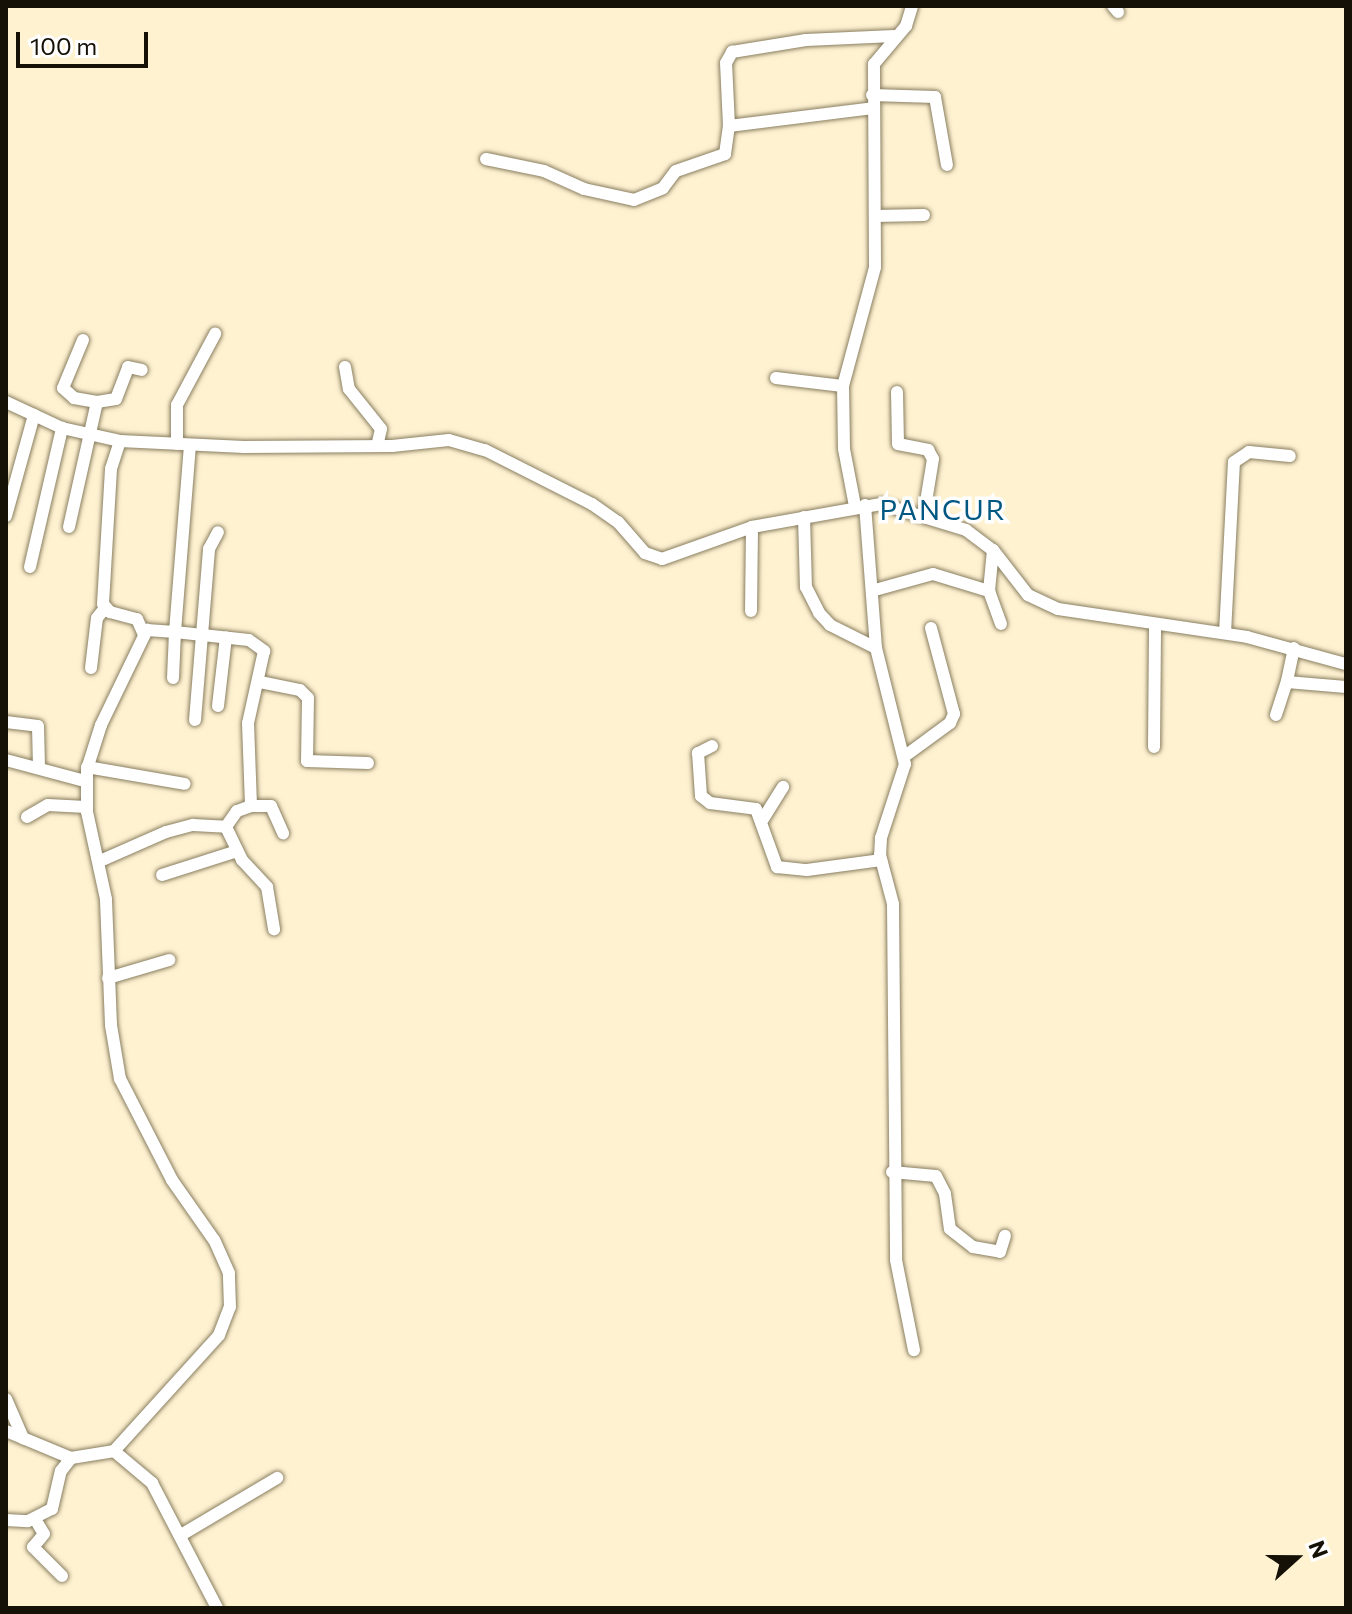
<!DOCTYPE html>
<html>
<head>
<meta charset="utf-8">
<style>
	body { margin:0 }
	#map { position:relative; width:1352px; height:1614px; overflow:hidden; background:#fef2d1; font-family:Commissioner,sans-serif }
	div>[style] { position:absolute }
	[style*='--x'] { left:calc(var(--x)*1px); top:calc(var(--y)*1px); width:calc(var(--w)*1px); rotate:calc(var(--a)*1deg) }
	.roads { filter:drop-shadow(0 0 2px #897e60) drop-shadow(0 0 2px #897e60) }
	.minor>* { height:12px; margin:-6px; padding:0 6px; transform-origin:6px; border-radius:6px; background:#fff }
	span { translate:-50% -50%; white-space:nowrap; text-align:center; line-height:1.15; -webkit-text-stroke:7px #fff; paint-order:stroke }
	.quarter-label { font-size:28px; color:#005782; letter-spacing:2px }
	.frame { position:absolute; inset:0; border:8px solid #151106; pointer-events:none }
	.north { position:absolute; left:1256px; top:1518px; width:80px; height:80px; -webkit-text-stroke:6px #fff; paint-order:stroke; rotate:69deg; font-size:22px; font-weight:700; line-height:32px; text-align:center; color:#151106 }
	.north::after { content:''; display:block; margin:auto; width:28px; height:36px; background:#151106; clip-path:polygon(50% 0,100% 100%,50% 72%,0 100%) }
	.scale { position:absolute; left:16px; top:32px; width:132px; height:36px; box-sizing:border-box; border:4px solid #151106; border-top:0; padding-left:10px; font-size:24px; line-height:28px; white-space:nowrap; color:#151106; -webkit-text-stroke:6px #fff; paint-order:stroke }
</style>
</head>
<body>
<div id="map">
	<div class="roads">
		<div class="minor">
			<i style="--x:1113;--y:6;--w:8;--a:50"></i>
			<i style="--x:872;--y:95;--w:63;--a:1.8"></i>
			<i style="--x:935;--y:97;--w:69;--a:80"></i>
			<i style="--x:729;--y:126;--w:63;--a:-92.7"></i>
			<i style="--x:726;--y:63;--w:13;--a:-61"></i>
			<i style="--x:732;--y:52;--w:75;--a:-9.2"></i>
			<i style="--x:806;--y:40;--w:88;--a:-2.6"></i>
			<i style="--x:486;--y:159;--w:59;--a:11.7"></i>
			<i style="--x:544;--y:171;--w:44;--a:24.2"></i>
			<i style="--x:584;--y:189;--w:51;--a:12.4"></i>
			<i style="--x:634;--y:200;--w:31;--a:-22"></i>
			<i style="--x:663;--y:188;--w:21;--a:-53"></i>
			<i style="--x:676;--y:171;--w:52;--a:-19.1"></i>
			<i style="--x:725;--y:154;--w:28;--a:-82"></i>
			<i style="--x:729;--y:126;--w:145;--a:-7.1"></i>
			<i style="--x:875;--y:216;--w:49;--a:-1.2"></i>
			<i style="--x:83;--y:340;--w:52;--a:112.6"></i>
			<i style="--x:63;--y:388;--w:15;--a:42"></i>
			<i style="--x:74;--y:398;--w:23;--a:10"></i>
			<i style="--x:345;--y:367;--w:22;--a:80"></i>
			<i style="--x:349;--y:389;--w:51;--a:51.3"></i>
			<i style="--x:381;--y:429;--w:17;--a:103"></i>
			<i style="--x:776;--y:378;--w:67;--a:6.8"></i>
			<i style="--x:897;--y:392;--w:52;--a:88.9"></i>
			<i style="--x:898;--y:444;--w:31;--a:11"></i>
			<i style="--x:928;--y:450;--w:10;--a:61"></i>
			<i style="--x:933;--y:459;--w:56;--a:99.3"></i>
			<i style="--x:6;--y:402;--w:62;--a:24.9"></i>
			<i style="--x:62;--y:428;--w:59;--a:12.6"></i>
			<i style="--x:120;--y:441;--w:124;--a:2.8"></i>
			<i style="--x:244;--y:447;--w:148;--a:-0.4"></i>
			<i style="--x:392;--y:446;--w:57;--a:-6"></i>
			<i style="--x:449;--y:440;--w:37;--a:16"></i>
			<i style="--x:485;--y:450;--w:120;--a:26.8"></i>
			<i style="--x:592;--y:504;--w:32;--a:35"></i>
			<i style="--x:618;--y:522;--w:41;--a:48.9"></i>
			<i style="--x:645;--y:553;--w:18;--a:19"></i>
			<i style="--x:662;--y:559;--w:96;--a:-19.6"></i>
			<i style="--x:752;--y:527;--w:131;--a:-10.1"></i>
			<i style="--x:881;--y:504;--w:89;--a:17"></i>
			<i style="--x:966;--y:530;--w:34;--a:37"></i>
			<i style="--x:993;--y:550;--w:57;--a:52.1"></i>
			<i style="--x:1028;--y:595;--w:33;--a:25"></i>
			<i style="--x:1058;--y:609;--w:191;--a:8.4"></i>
			<i style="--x:1247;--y:637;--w:103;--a:15.3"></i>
			<i style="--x:120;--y:441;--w:29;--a:108"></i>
			<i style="--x:111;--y:469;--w:135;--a:93.4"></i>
			<i style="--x:103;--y:604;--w:11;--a:49"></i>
			<i style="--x:110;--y:612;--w:28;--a:15"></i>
			<i style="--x:137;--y:619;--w:17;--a:66"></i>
			<i style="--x:177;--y:444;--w:39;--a:-90"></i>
			<i style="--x:177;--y:405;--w:81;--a:-61.8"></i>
			<i style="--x:190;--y:445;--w:188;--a:94.6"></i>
			<i style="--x:175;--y:632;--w:74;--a:6.2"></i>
			<i style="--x:249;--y:640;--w:19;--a:36"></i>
			<i style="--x:264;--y:651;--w:74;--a:102.5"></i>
			<i style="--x:248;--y:723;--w:83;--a:87.9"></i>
			<i style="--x:251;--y:806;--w:15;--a:160"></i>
			<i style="--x:237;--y:811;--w:19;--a:125"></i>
			<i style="--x:226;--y:827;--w:37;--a:64"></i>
			<i style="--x:242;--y:860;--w:37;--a:47"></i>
			<i style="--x:267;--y:887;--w:43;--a:80.5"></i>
			<i style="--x:865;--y:505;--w:143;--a:85.6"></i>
			<i style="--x:876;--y:648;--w:120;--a:76"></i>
			<i style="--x:905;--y:764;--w:78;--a:108"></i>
			<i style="--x:881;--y:838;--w:17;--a:93"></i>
			<i style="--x:880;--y:855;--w:51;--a:75.1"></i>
			<i style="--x:893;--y:904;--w:356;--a:89.5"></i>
			<i style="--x:896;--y:1260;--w:92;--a:78.7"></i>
			<i style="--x:855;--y:506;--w:58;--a:-100.9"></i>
			<i style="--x:844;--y:449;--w:63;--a:-90.9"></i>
			<i style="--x:843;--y:386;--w:123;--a:-74.9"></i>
			<i style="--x:875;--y:267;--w:203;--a:-90.3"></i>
			<i style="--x:874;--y:64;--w:50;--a:-49.9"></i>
			<i style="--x:906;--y:26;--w:21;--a:-73"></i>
			<i style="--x:6;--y:516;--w:105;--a:-74.5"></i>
			<i style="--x:804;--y:517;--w:70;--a:88.4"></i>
			<i style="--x:806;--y:587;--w:29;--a:63"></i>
			<i style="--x:819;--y:613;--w:16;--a:47"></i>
			<i style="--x:830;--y:625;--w:51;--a:26.6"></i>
			<i style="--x:69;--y:527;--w:128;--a:-77.4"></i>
			<i style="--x:97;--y:402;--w:19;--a:-9"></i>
			<i style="--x:116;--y:399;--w:34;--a:-69"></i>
			<i style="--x:128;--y:367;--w:14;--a:12"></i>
			<i style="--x:993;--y:550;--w:41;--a:95.6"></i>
			<i style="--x:989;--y:591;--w:35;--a:70"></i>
			<i style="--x:30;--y:567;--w:143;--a:-77"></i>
			<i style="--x:875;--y:590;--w:60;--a:-15.4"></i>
			<i style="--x:933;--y:574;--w:59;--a:16.9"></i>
			<i style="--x:751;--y:611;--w:84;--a:-89.3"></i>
			<i style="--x:1225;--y:633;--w:171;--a:-87"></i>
			<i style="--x:1234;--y:462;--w:18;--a:-34"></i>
			<i style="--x:1249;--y:452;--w:41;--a:5.6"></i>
			<i style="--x:1294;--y:648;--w:35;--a:102"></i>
			<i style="--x:1287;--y:682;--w:59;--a:4.8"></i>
			<i style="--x:91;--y:668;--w:50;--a:-83.2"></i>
			<i style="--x:97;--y:618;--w:13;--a:-51"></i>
			<i style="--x:260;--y:682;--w:41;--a:11.3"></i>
			<i style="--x:300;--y:690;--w:11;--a:45"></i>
			<i style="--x:308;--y:698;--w:63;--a:90.9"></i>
			<i style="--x:307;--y:761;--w:61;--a:1.9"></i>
			<i style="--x:218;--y:706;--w:69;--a:-83.4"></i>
			<i style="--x:1276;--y:715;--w:35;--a:-72"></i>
			<i style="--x:195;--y:720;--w:172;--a:-85.3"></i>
			<i style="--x:209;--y:549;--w:19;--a:-62"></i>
			<i style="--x:6;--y:722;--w:32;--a:7"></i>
			<i style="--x:38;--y:726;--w:40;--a:88.6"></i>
			<i style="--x:712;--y:746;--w:16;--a:153"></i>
			<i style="--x:698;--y:753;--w:43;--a:86"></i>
			<i style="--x:701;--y:796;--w:11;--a:38"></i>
			<i style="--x:710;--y:803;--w:46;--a:7.4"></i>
			<i style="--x:756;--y:809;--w:62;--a:70.1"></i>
			<i style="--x:777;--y:867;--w:30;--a:6"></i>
			<i style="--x:807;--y:870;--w:75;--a:-7.7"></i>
			<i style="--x:1154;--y:747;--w:121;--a:-89.5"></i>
			<i style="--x:905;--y:756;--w:56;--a:-36.3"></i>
			<i style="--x:950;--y:723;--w:10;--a:-66"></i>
			<i style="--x:954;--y:714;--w:89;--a:-105"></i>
			<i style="--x:6;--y:760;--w:82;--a:14.9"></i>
			<i style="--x:87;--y:767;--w:99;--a:9.8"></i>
			<i style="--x:251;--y:806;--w:20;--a:0"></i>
			<i style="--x:271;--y:806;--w:30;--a:66"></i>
			<i style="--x:27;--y:817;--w:24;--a:-30"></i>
			<i style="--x:48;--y:805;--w:38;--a:3"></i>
			<i style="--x:763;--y:819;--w:38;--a:-58"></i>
			<i style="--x:100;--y:861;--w:72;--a:-23.7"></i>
			<i style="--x:166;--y:832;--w:28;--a:-15"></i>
			<i style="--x:193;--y:825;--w:33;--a:3"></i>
			<i style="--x:162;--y:875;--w:79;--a:-17.7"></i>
			<i style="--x:108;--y:978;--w:64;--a:-16.4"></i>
			<i style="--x:892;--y:1172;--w:44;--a:5.2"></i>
			<i style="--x:936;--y:1176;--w:20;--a:63"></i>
			<i style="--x:945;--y:1194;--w:35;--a:82"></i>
			<i style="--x:950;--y:1229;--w:29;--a:38"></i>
			<i style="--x:973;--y:1247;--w:27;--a:10"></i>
			<i style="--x:1000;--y:1252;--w:17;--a:-73"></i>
			<i style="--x:6;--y:1399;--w:43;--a:66.4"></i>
			<i style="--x:6;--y:1431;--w:70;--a:22.6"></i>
			<i style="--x:114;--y:1451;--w:156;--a:-47.8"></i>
			<i style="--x:219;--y:1335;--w:30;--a:-69"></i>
			<i style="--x:230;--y:1307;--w:34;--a:-92"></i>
			<i style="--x:229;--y:1273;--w:36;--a:-114"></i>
			<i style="--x:214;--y:1240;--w:73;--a:-125"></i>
			<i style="--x:172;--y:1180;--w:114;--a:-117.2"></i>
			<i style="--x:120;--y:1079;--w:55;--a:-99.5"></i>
			<i style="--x:111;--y:1025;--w:126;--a:-92.3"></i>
			<i style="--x:106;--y:899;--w:89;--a:-102.3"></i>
			<i style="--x:87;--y:812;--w:43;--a:-90"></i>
			<i style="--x:87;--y:769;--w:46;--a:-72.3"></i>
			<i style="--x:101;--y:725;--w:106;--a:-64.2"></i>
			<i style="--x:147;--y:630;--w:28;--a:4"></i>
			<i style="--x:175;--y:632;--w:46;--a:92.5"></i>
			<i style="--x:35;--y:1519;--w:17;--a:59"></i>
			<i style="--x:44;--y:1534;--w:17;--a:130"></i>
			<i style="--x:33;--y:1547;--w:41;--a:45"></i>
			<i style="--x:6;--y:1520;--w:22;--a:3"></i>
			<i style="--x:28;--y:1521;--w:27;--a:-27"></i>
			<i style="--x:52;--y:1509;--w:39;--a:-77"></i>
			<i style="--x:61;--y:1471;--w:16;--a:-52"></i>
			<i style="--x:71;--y:1458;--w:44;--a:-9.2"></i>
			<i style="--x:114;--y:1451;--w:50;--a:40.1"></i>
			<i style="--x:152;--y:1483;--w:141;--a:62.5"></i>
			<i style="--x:181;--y:1535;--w:112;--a:-30.7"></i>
		</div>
	</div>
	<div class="quarter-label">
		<span style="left:943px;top:509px">PANCUR</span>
	</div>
	<div class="frame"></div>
	<div class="north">N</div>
	<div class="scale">100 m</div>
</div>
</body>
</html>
